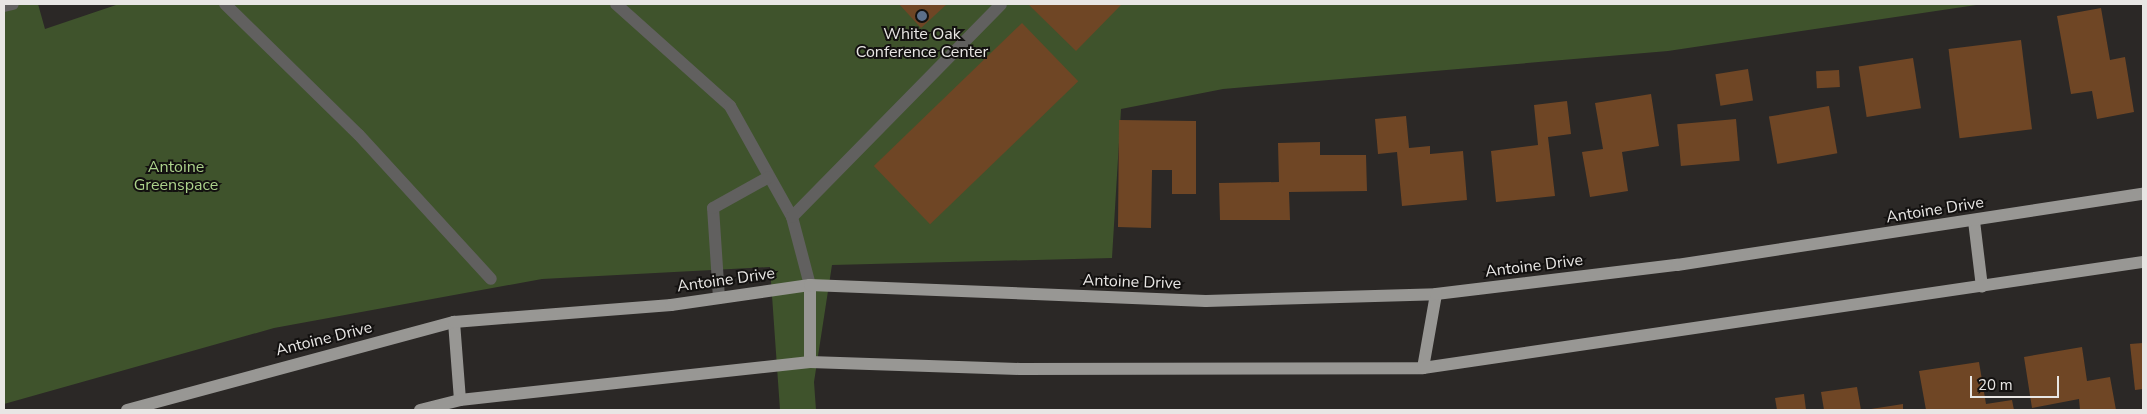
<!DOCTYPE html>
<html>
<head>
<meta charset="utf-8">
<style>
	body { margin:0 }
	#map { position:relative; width:2147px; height:414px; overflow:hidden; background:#2b2826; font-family:"Nunito Sans",sans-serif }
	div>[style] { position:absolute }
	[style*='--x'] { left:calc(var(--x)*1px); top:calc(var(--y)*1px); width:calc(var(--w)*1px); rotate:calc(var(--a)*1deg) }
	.green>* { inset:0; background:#3f532c }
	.building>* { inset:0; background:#6f4625; transform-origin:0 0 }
	.minor>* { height:12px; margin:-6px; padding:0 6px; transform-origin:6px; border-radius:6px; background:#61605f }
	.major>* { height:12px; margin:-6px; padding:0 6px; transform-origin:6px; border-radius:6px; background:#989794 }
	.dots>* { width:14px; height:14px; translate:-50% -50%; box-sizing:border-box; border:2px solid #131110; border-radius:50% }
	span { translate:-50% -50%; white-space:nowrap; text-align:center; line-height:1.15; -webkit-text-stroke:4px #131110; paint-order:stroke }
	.poi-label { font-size:16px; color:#e8e6e4 }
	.park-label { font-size:16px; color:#acd28b }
	.street-label { font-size:16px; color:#e8e6e4 }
	.frame { position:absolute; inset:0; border:5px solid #e8e6e4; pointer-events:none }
	.scale { position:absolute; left:1970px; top:376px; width:89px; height:22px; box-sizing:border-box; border:2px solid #e8e6e4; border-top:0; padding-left:6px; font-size:15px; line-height:18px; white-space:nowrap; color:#e8e6e4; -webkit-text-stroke:4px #131110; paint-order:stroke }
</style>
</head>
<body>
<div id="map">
	<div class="green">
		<i style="clip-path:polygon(4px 4px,38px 4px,45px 29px,119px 4px,1983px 4px,1668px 51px,1223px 89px,1121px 109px,1112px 258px,832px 265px,814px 382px,816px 410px,780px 410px,770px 267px,542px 279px,274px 328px,4px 404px)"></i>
	</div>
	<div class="building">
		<i style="clip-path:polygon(899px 4px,947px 4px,921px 28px)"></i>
		<i style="clip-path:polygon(1028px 4px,1122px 4px,1076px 51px)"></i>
		<i style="clip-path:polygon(2101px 8px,2110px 60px,2125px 57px,2134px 112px,2097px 119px,2092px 91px,2071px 94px,2057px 16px)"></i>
		<i style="left:1022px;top:23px;width:81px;height:206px;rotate:46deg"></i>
		<i style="left:2021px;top:40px;width:90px;height:73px;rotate:83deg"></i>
		<i style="left:1913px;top:58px;width:51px;height:55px;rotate:81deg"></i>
		<i style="left:1748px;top:69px;width:32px;height:33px;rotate:81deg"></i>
		<i style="left:1839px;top:70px;width:17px;height:23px;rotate:87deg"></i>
		<i style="clip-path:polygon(1651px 94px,1659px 146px,1622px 152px,1628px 191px,1590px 197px,1582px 152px,1603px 149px,1595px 103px)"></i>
		<i style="clip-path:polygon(1567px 101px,1571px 134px,1548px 137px,1555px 196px,1496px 202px,1491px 151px,1538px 145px,1534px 105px)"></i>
		<i style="left:1829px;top:106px;width:48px;height:61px;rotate:80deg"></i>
		<i style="clip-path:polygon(1406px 116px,1409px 148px,1430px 146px,1430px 154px,1463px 151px,1467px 200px,1402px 206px,1397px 152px,1378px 154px,1375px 119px)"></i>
		<i style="left:1736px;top:119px;width:42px;height:59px;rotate:85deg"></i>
		<i style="clip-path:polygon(1119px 120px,1196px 121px,1196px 194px,1172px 194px,1172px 170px,1152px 170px,1151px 228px,1118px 227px)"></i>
		<i style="clip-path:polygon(1320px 142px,1320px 155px,1366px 155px,1367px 191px,1289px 192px,1290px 220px,1220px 220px,1219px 183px,1279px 182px,1278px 143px)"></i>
		<i style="clip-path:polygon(2143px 343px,2143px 389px,2135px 390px,2130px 344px)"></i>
		<i style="clip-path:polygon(2082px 347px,2087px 381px,2110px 377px,2116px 410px,2080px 410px,2079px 399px,2032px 408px,2024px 357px)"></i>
		<i style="clip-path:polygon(1979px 362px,1986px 404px,2012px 400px,2014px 410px,1926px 410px,1919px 371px)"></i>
		<i style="clip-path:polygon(1857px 387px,1861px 410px,1824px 410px,1821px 392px)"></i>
		<i style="clip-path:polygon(1804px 394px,1806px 410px,1777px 410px,1775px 398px)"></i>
		<i style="clip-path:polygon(1903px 404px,1903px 410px,1871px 410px,1871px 409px)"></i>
	</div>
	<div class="minor">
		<i style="--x:225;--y:4;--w:187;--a:44.4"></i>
		<i style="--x:359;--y:135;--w:195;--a:47.5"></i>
		<i style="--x:616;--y:4;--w:153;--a:41.8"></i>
		<i style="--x:730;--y:106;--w:127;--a:60.8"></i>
		<i style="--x:792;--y:217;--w:70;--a:75.2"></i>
		<i style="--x:4;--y:6;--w:9;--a:-13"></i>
		<i style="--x:792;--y:217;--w:298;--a:-45.5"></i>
		<i style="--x:719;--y:298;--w:90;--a:-93.8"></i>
		<i style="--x:713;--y:208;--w:64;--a:-29"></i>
	</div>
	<div class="major">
		<i style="--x:1974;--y:221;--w:66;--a:83.1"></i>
		<i style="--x:810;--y:285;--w:77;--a:90"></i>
		<i style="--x:454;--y:322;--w:78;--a:85.6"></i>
		<i style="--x:1423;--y:368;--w:75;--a:-80"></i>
		<i style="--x:127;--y:410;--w:339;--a:-15.1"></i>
		<i style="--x:454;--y:322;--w:218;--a:-4.5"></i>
		<i style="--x:671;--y:305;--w:140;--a:-8.2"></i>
		<i style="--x:810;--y:285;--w:396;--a:2.3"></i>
		<i style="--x:1206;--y:301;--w:230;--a:-1.7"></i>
		<i style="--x:1436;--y:294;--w:243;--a:-6.9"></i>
		<i style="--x:1677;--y:265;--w:471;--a:-8.7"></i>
		<i style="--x:420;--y:410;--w:41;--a:-14"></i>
		<i style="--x:460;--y:400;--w:352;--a:-6.2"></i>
		<i style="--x:810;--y:362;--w:210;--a:1.9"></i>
		<i style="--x:1020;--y:369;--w:403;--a:-0.1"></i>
		<i style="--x:1423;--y:368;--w:728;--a:-8.38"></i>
	</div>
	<div class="dots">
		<i style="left:922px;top:16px;background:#5c6f8a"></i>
	</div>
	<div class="poi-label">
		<span style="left:922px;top:43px">White Oak<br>Conference Center</span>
	</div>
	<div class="park-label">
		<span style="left:176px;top:176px">Antoine<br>Greenspace</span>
	</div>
	<div class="street-label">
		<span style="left:1935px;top:210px;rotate:-9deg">Antoine Drive</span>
		<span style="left:1534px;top:266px;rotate:-7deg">Antoine Drive</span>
		<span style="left:726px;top:280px;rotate:-8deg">Antoine Drive</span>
		<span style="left:1132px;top:282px;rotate:2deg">Antoine Drive</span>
		<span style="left:324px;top:339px;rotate:-14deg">Antoine Drive</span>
	</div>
	<div class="frame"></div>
	<div class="scale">20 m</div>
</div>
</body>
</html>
